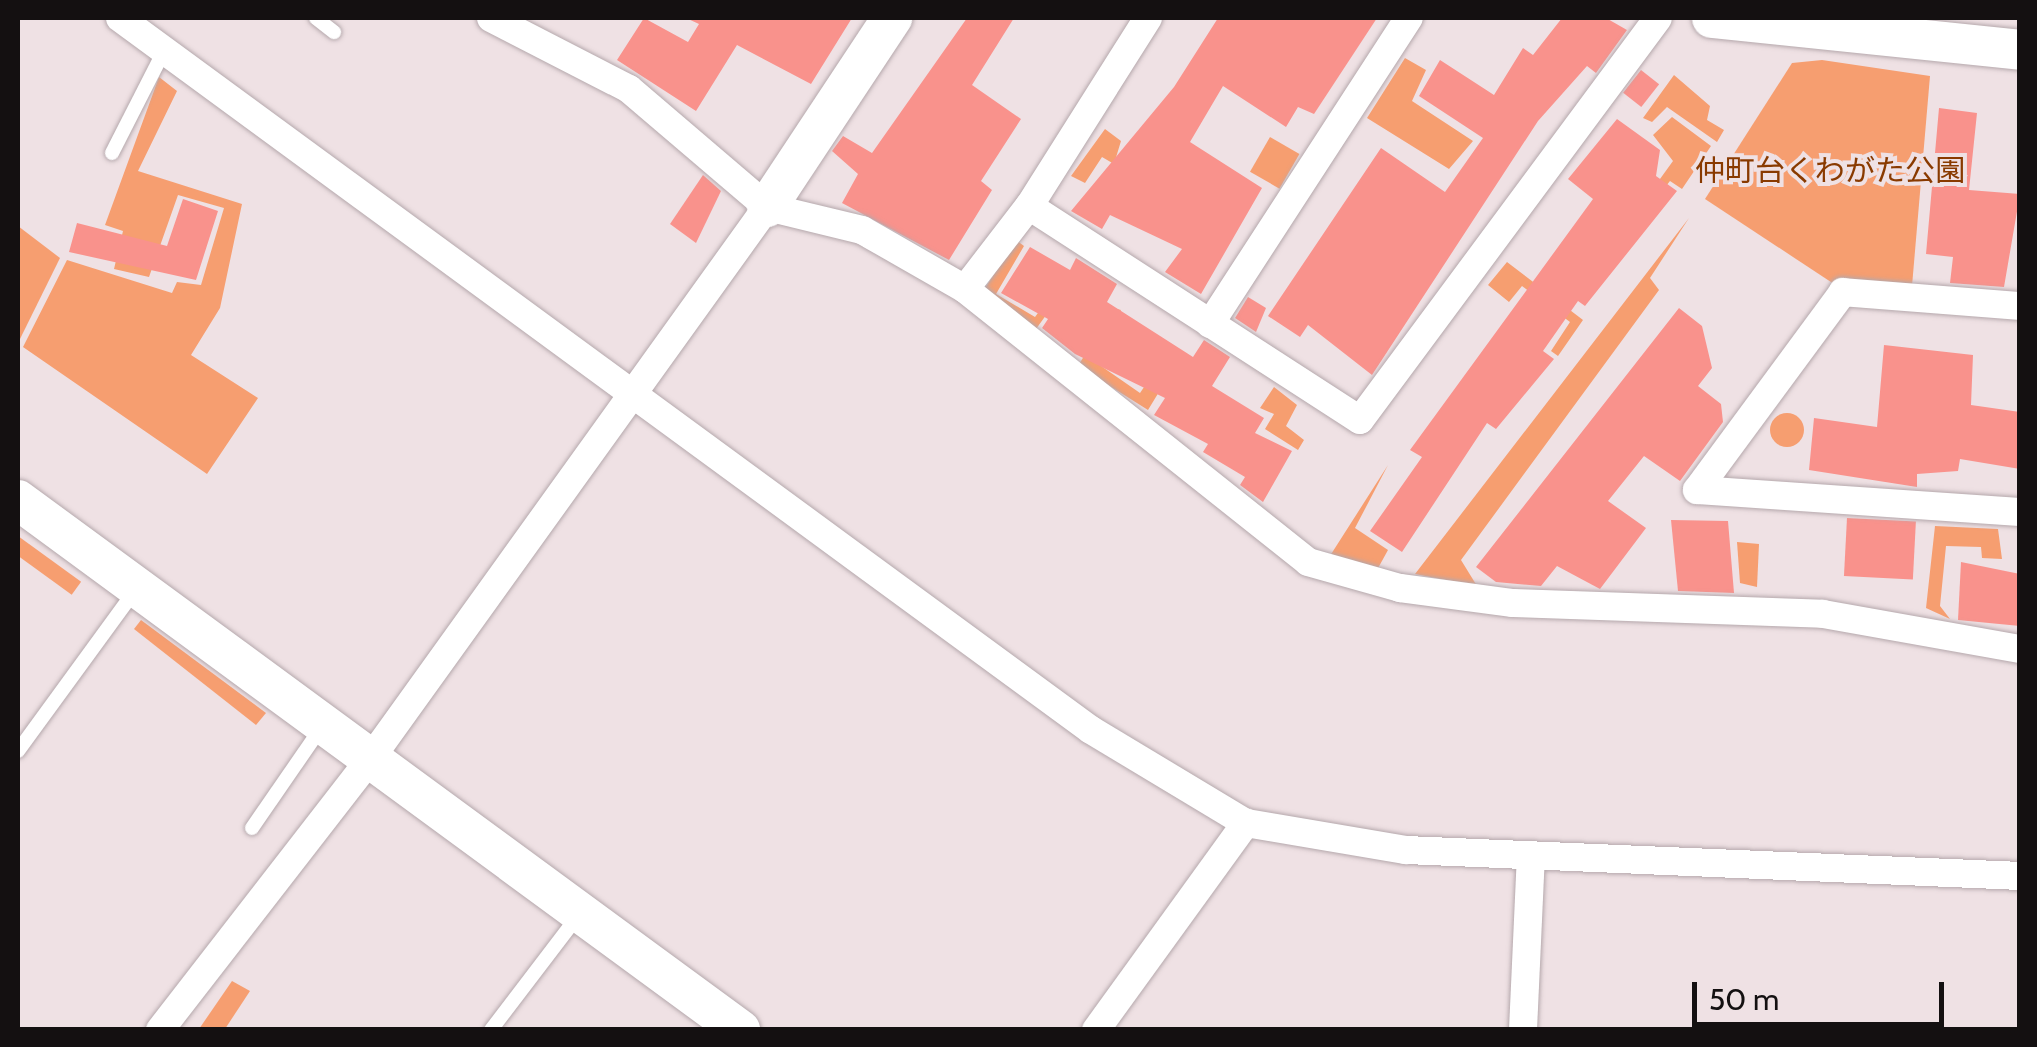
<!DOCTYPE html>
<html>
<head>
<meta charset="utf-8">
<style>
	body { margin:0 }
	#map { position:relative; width:2037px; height:1047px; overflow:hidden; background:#efe1e4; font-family:Cabin,"Noto Sans JP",sans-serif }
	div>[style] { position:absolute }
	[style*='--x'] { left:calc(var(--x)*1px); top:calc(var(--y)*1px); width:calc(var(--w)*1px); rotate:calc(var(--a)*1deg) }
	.green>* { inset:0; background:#f69e70; transform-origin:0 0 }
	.round { border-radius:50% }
	.building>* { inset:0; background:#f9928c; transform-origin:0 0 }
	.roads { filter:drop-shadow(0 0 2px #b5a8ac) drop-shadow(0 0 2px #b5a8ac) }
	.lane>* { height:14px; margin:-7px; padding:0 7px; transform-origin:7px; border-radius:7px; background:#fff }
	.street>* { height:28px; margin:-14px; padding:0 14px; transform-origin:14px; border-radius:14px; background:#fff }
	.secondary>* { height:40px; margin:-20px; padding:0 20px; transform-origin:20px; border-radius:20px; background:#fff }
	span { translate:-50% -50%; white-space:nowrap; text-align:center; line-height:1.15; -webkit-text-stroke:8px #efe1e4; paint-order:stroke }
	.park-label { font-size:30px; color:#893a00 }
	.frame { position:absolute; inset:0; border:20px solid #141011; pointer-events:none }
	.scale { position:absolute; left:1692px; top:982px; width:252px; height:45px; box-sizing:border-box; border:5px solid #141011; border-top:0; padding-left:12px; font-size:30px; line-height:35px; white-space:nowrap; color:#141011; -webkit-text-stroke:8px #efe1e4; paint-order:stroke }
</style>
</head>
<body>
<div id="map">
	<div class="green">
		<i style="clip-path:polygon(1405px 58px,1426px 70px,1412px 101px,1473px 141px,1449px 169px,1367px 118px)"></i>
		<i style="clip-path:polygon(1822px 60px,1930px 76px,1912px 286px,1837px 286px,1705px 199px,1792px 63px)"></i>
		<i style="clip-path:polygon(1674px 75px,1710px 106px,1707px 120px,1724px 130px,1717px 142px,1667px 107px,1652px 122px,1643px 118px)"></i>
		<i style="clip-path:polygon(159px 77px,177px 91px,138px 171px,242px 204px,220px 308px,191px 355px,258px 398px,207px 474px,23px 347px,67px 260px,172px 293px,177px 282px,201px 285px,224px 208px,178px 195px,149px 277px,114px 269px,123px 231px,105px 225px)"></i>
		<i style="clip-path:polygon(1672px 117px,1711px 146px,1682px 189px,1670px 181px,1658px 196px,1652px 190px,1673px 161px,1653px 135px)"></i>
		<i style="clip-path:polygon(1105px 129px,1121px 141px,1114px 164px,1102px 157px,1085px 183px,1071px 176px)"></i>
		<i style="left:1270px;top:137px;width:34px;height:40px;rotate:30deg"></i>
		<i style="clip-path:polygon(1689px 218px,1650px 278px,1659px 290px,1461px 560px,1477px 586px,1415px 574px)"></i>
		<i style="clip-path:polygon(18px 226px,60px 258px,19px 341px,18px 340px)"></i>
		<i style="clip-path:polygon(1016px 240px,1024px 246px,996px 294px,1035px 317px,1063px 279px,1070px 282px,1036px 329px,982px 293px)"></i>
		<i style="clip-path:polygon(1507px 262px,1583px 320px,1558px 356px,1551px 351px,1570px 322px,1522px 286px,1509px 302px,1488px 285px)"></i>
		<i style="clip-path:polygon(1113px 308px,1121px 310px,1091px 359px,1140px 393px,1167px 353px,1179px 359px,1148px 410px,1078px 366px)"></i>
		<i style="clip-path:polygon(1274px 387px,1297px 405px,1286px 426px,1304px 440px,1298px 450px,1265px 429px,1274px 414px,1260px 408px)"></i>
		<i class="round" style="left:1770px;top:413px;width:34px;height:34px"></i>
		<i style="clip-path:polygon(1388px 465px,1355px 528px,1388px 550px,1377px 570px,1328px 559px)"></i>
		<i style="clip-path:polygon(1935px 526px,1998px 529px,2002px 559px,1982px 558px,1981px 547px,1946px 546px,1940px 606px,1950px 619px,1926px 608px)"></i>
		<i style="left:18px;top:536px;width:78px;height:16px;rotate:36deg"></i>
		<i style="clip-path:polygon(1737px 542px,1759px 544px,1757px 587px,1740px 583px)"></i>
		<i style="clip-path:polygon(141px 620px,266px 713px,256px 725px,134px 629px)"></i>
		<i style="clip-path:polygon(232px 981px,250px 991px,225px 1029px,199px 1029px)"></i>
	</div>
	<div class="building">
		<i style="clip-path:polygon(644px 18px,688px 42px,699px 24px,686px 18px,852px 18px,811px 84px,737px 45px,696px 111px,617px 60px)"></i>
		<i style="clip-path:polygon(967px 18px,1014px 18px,972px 85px,1021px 119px,981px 181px,992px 190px,949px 260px,842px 203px,858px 174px,832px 151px,843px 136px,872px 153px)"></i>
		<i style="clip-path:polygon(1218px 18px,1377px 18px,1314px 114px,1298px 107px,1286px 127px,1223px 86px,1190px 142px,1262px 188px,1201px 294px,1165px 272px,1182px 249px,1110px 215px,1102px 229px,1071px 211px,1174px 87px)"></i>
		<i style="clip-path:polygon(1562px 18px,1606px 18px,1627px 30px,1596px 73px,1587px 66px,1538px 121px,1372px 375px,1308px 325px,1300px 337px,1268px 316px,1381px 148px,1445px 192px,1483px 138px,1419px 96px,1440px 60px,1494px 95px,1523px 48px,1533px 55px)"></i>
		<i style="left:1641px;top:70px;width:23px;height:29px;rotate:38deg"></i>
		<i style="clip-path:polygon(1939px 108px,1977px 113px,1969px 190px,2020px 194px,2004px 287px,1950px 283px,1953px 257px,1926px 254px)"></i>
		<i style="clip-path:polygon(1617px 119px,1660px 150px,1656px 176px,1677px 191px,1585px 306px,1578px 301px,1543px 351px,1554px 359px,1496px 429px,1487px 423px,1402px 552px,1370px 531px,1422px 457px,1410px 450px,1593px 199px,1568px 179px)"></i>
		<i style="clip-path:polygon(703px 175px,721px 191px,696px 243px,670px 224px)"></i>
		<i style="clip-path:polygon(183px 199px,218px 211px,196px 280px,69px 252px,77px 223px,167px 246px)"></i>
		<i style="clip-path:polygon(1030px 247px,1070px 270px,1076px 258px,1106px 277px,1117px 284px,1107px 302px,1193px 357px,1204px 340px,1230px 357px,1212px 386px,1264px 418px,1255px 433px,1292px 451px,1263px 502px,1240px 485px,1245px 477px,1203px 452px,1208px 444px,1154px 415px,1165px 398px,1075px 354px,1042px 328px,1048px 319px,1001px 293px)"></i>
		<i style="clip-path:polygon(1248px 297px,1266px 308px,1256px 332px,1235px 318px)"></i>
		<i style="clip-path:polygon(1679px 308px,1702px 326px,1712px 368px,1698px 386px,1721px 404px,1723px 422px,1680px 481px,1644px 456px,1608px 501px,1646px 528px,1600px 589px,1557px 566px,1541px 586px,1496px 582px,1476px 567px)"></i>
		<i style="clip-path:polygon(1884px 345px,1973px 355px,1971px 405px,2020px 412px,2020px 469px,1960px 459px,1958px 471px,1917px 474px,1917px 487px,1809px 470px,1814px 418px,1877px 427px)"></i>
		<i style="left:1847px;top:518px;width:69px;height:58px;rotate:3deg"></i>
		<i style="clip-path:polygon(1671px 520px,1728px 521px,1734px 593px,1678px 591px)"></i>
		<i style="clip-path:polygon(1961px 562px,2020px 574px,2020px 626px,1958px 620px)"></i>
	</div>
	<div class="roads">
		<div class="lane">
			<i style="--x:316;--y:18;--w:23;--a:38"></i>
			<i style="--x:112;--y:153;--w:114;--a:-63"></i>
			<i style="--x:18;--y:751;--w:197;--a:-53.9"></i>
			<i style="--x:252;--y:828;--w:121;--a:-55.4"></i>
			<i style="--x:491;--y:1030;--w:142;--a:-52.7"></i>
		</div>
		<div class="street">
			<i style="--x:120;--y:18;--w:1204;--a:36.25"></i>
			<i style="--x:1091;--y:730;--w:181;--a:31"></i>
			<i style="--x:1246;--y:823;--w:162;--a:9.6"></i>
			<i style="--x:1406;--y:850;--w:615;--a:2.42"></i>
			<i style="--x:491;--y:18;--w:155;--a:27.2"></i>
			<i style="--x:629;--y:89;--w:182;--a:40.5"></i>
			<i style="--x:767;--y:207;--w:98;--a:13.6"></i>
			<i style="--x:862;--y:230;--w:119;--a:29.8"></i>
			<i style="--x:965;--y:289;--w:438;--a:38.5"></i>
			<i style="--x:1308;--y:562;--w:96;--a:15.8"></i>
			<i style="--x:1400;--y:588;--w:114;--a:7.6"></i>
			<i style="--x:1513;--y:603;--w:310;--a:2"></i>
			<i style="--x:1823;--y:614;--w:200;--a:10.1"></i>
			<i style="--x:1148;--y:18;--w:222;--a:122.3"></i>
			<i style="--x:1029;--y:206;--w:394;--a:32.9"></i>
			<i style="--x:1360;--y:420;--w:500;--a:-53.45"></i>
			<i style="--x:965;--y:289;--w:105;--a:-52.4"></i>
			<i style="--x:2020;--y:306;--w:178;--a:-175.5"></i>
			<i style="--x:1843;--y:292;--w:246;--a:126.4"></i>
			<i style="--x:1697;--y:490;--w:324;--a:3.9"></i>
			<i style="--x:1210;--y:324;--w:365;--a:-57"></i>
			<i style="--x:160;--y:1030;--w:344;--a:-52.2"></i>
			<i style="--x:371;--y:758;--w:679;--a:-54.3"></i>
			<i style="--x:1096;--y:1030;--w:256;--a:-54.1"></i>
			<i style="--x:1523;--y:1030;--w:174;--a:-87.4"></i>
		</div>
		<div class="secondary">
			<i style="--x:1712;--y:18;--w:310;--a:5.9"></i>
			<i style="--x:767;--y:207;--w:227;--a:-56.5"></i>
			<i style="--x:18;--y:500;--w:896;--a:36.28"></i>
		</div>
	</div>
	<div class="park-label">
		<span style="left:1830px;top:171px">仲町台くわがた公園</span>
	</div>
	<div class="frame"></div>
	<div class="scale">50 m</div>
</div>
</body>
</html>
